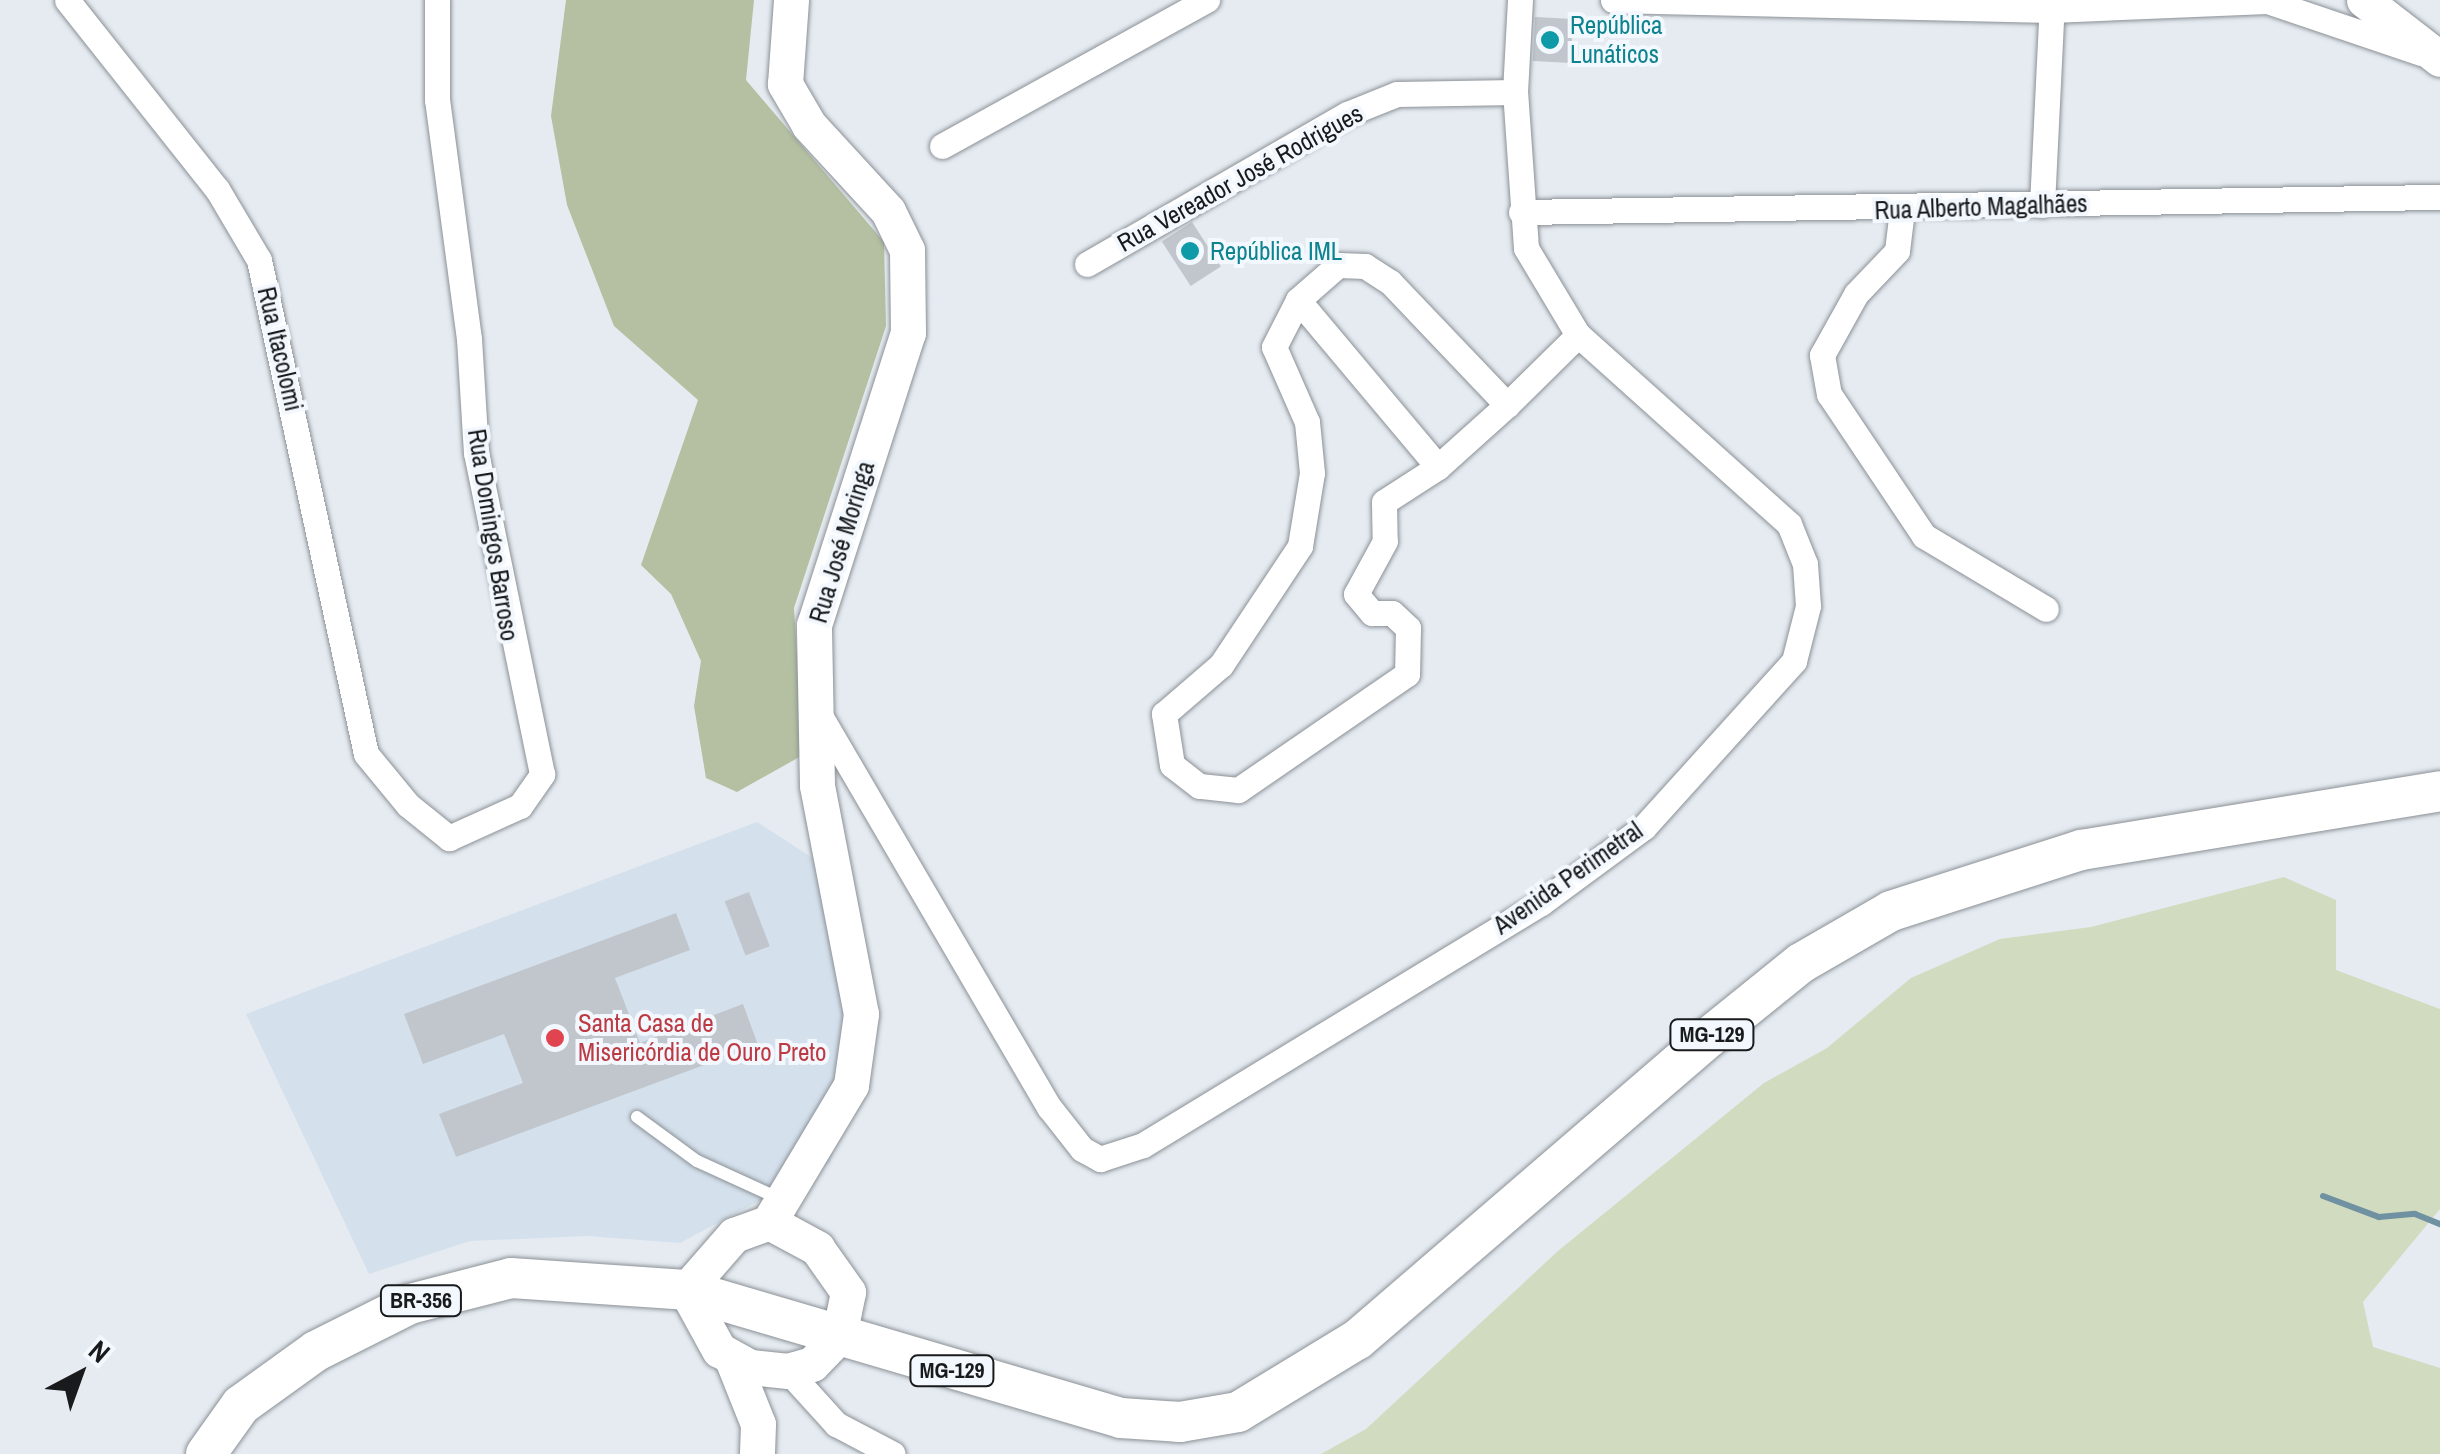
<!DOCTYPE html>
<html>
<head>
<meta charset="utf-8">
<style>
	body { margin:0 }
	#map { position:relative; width:2440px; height:1454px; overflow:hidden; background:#e5ebf1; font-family:"Archivo Narrow",sans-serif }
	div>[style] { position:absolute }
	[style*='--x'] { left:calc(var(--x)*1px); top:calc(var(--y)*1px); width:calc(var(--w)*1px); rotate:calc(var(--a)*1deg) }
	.built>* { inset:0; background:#d4e0ec }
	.green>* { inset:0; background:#d1dbc0 }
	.forest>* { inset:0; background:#b4c0a1 }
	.stream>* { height:6px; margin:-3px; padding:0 3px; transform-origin:3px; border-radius:3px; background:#7091a1 }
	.building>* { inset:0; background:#c0c6cc; transform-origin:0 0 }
	.roads { filter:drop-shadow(0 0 2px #8b9196) drop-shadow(0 0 2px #8b9196) }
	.lane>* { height:12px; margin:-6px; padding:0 6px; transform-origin:6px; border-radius:6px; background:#fff }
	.street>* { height:25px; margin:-12.5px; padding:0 12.5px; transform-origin:12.5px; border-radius:12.5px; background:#fff }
	.secondary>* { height:35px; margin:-17.5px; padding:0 17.5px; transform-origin:17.5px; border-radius:17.5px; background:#fff }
	.primary>* { height:40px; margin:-20px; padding:0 20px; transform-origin:20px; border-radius:20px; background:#fff }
	.dots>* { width:28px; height:28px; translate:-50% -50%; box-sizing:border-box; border:5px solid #f2f8fe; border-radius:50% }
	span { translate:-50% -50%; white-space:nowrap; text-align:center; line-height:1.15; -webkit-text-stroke:8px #f2f8fe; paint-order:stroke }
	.shield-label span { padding:2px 8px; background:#f2f8fe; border:2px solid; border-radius:8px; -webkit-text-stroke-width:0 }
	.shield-label { font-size:22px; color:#181a1c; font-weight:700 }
	.culture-label { font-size:25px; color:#0d838f }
	.left { translate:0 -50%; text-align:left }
	.street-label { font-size:25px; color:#181a1c }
	.health-label { font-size:25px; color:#be3a42 }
	.north { position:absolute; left:30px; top:1324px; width:100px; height:100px; -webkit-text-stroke:8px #f2f8fe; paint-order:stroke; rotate:41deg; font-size:28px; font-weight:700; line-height:40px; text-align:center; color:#181a1c }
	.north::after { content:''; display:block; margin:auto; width:35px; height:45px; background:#181a1c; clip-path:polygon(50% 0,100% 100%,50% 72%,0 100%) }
</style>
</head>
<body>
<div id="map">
	<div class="built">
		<i style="clip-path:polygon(757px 822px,822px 864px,857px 1062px,830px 1163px,680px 1243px,587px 1236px,470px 1241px,369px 1274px,246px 1014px)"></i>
	</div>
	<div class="green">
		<i style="clip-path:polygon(2284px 877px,2336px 900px,2336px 970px,2440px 1009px,2440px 1209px,2363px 1302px,2373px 1347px,2440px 1368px,2440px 1454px,1321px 1454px,1366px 1429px,1558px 1251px,1764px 1083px,1827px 1048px,1911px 978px,2000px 939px,2091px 927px)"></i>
	</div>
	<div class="forest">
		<i style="clip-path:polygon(566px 0,754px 0,746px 80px,884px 242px,886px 326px,794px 608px,803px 755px,737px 792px,706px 778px,694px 706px,701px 661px,671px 594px,641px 565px,698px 400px,614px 326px,567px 205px,551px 116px)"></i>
	</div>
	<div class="stream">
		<i style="--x:2323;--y:1196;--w:60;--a:20.6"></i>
		<i style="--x:2379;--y:1217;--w:36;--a:-5"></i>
		<i style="--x:2415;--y:1214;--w:27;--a:22"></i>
	</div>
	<div class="building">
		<i style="left:1535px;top:17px;width:38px;height:44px;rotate:3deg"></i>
		<i style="left:1192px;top:222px;width:53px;height:36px;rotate:57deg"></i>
		<i style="left:749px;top:892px;width:58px;height:26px;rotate:69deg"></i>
		<i style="clip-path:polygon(676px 913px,690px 950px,615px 978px,640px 1043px,743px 1004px,758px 1045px,456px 1157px,439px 1114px,523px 1083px,504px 1034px,423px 1064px,404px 1014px)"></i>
	</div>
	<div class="roads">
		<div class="lane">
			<i style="--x:637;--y:1117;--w:74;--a:36.3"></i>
			<i style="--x:697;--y:1161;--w:89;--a:24.6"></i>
		</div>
		<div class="street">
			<i style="--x:67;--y:0;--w:241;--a:51.6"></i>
			<i style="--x:217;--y:189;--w:82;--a:59.4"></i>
			<i style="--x:259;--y:260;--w:505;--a:77.78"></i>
			<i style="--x:366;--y:754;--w:66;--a:50.5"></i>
			<i style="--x:408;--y:805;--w:53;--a:38.8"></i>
			<i style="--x:449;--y:838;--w:78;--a:-24.3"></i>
			<i style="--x:520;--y:806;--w:39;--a:-55"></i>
			<i style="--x:542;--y:774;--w:328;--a:-101.6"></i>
			<i style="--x:476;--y:453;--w:114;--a:-93.5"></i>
			<i style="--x:469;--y:339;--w:241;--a:-97.6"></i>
			<i style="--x:437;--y:100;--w:100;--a:-90"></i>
			<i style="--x:1613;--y:0;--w:438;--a:1.3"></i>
			<i style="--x:2051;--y:10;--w:216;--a:-2.4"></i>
			<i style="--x:2267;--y:1;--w:163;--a:18.7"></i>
			<i style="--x:942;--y:146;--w:303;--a:-28.9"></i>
			<i style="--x:2042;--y:205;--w:205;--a:-87.2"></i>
			<i style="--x:1902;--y:210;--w:41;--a:97"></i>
			<i style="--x:1897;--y:251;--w:59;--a:133.6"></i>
			<i style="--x:1856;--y:294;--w:70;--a:119.1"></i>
			<i style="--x:1822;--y:355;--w:40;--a:80"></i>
			<i style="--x:1829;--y:394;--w:171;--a:56.2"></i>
			<i style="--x:1924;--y:536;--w:142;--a:30.9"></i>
			<i style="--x:1521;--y:212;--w:919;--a:-0.94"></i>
			<i style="--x:1087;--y:264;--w:300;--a:-30"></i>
			<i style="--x:1347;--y:114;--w:54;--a:-21.8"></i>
			<i style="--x:1397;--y:94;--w:118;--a:-1"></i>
			<i style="--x:1298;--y:300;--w:218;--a:50"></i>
			<i style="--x:1507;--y:405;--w:93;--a:138.1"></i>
			<i style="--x:1438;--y:467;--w:64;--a:147.1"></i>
			<i style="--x:1384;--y:502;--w:39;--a:89"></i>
			<i style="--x:1385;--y:541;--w:60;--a:118.7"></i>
			<i style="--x:1356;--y:594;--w:25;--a:50"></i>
			<i style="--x:1372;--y:613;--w:20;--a:0"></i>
			<i style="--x:1392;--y:613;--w:22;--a:43"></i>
			<i style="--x:1408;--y:628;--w:46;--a:91.2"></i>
			<i style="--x:1407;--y:674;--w:205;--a:145.5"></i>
			<i style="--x:1238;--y:790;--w:39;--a:-174"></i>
			<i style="--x:1199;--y:786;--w:34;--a:-142"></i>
			<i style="--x:1172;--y:765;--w:52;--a:-98.9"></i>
			<i style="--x:1164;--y:714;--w:75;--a:-40.7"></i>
			<i style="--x:1221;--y:665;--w:143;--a:-56.4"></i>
			<i style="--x:1300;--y:546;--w:74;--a:-80.7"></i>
			<i style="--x:1312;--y:473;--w:51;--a:-95.6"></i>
			<i style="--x:1307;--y:422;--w:82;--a:-113.7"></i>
			<i style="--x:1274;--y:347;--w:53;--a:-62.9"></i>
			<i style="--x:1298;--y:300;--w:53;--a:-41.2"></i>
			<i style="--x:1338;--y:265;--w:27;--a:2"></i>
			<i style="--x:1365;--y:266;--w:30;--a:33"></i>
			<i style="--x:1390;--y:282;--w:170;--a:46.4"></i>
			<i style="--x:1507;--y:405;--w:100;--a:-44.6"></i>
			<i style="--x:818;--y:712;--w:458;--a:59.7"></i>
			<i style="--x:1049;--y:1107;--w:53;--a:51.8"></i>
			<i style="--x:1082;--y:1149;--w:21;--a:29"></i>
			<i style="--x:1100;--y:1159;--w:45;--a:-18"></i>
			<i style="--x:1143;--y:1145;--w:466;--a:-31.3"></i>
			<i style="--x:1541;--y:903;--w:128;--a:-36.4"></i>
			<i style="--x:1644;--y:827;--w:224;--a:-47.9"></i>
			<i style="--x:1794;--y:661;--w:57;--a:-75.7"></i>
			<i style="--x:1808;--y:606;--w:42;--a:-94.1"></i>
			<i style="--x:1805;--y:564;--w:43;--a:-111.8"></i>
			<i style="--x:1789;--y:524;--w:283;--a:-138.1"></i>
			<i style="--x:1578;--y:335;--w:101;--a:-120.9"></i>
			<i style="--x:1526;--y:248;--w:156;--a:-94"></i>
			<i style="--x:1515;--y:92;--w:92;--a:-86.9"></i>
			<i style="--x:788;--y:1371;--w:72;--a:47.8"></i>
			<i style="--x:836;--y:1424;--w:64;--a:27.8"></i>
		</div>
		<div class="secondary">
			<i style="--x:2364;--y:0;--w:96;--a:37.8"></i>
			<i style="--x:769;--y:1222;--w:160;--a:-59.1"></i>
			<i style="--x:851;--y:1085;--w:72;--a:-82"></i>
			<i style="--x:861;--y:1014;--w:233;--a:-100.9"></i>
			<i style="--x:817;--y:785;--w:160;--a:-91.1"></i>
			<i style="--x:814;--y:625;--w:307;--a:-72.2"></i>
			<i style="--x:908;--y:333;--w:83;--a:-90.7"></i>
			<i style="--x:907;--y:250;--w:43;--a:-116"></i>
			<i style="--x:888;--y:211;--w:117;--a:-132.6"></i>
			<i style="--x:809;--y:125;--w:48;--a:-120.3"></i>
			<i style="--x:785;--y:84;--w:84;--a:-85.9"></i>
			<i style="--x:769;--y:1222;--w:55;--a:28.4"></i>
			<i style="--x:817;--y:1248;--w:54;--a:54.8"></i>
			<i style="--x:848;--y:1292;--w:45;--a:101.6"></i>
			<i style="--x:839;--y:1336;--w:39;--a:134"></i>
			<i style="--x:812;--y:1364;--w:25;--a:164"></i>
			<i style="--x:788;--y:1371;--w:38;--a:-174"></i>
			<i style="--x:750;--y:1367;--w:35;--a:-151"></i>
			<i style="--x:719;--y:1350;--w:68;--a:-118.8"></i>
			<i style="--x:686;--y:1290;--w:73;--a:-48.9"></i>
			<i style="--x:734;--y:1235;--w:37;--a:-20"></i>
			<i style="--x:732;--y:1359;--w:70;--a:68.2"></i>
			<i style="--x:758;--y:1424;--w:30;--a:92"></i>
		</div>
		<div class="primary">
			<i style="--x:206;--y:1454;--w:60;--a:-54.5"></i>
			<i style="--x:241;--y:1405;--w:92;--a:-35.8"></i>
			<i style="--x:316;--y:1351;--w:105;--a:-26.6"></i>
			<i style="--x:410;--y:1304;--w:104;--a:-14.4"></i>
			<i style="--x:511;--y:1278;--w:175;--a:3.9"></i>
			<i style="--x:686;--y:1290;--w:453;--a:16.4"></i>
			<i style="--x:1121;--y:1418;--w:59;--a:3.9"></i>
			<i style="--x:1180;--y:1422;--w:59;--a:-9.8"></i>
			<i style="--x:1238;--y:1412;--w:140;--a:-31.3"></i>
			<i style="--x:1358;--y:1339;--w:462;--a:-40.7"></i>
			<i style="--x:1708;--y:1038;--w:119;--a:-38.9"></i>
			<i style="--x:1801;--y:963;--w:104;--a:-30"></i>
			<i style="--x:1891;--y:911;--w:200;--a:-17.8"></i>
			<i style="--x:2081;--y:850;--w:364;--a:-9.3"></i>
		</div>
	</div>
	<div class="dots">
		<i style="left:1550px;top:40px;background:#0f9aa8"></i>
		<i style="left:1190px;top:251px;background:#0f9aa8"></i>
		<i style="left:555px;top:1038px;background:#e0444e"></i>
	</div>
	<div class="shield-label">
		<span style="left:1712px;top:1035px">MG-129</span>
		<span style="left:421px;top:1301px">BR-356</span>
		<span style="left:952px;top:1371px">MG-129</span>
	</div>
	<div class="culture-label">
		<span class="left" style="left:1570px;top:40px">República<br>Lunáticos</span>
		<span class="left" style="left:1210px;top:251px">República IML</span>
	</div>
	<div class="street-label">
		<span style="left:1240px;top:178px;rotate:-29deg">Rua Vereador José Rodrigues</span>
		<span style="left:1981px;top:207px;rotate:-2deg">Rua Alberto Magalhães</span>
		<span style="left:280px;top:349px;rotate:77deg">Rua Itacolomi</span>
		<span style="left:493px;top:535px;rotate:81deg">Rua Domingos Barroso</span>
		<span style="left:842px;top:542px;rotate:-73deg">Rua José Moringa</span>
		<span style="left:1568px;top:878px;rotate:-35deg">Avenida Perimetral</span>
	</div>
	<div class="health-label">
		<span class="left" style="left:578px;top:1038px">Santa Casa de<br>Misericórdia de Ouro Preto</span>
	</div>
	<div class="north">N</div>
</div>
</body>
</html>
